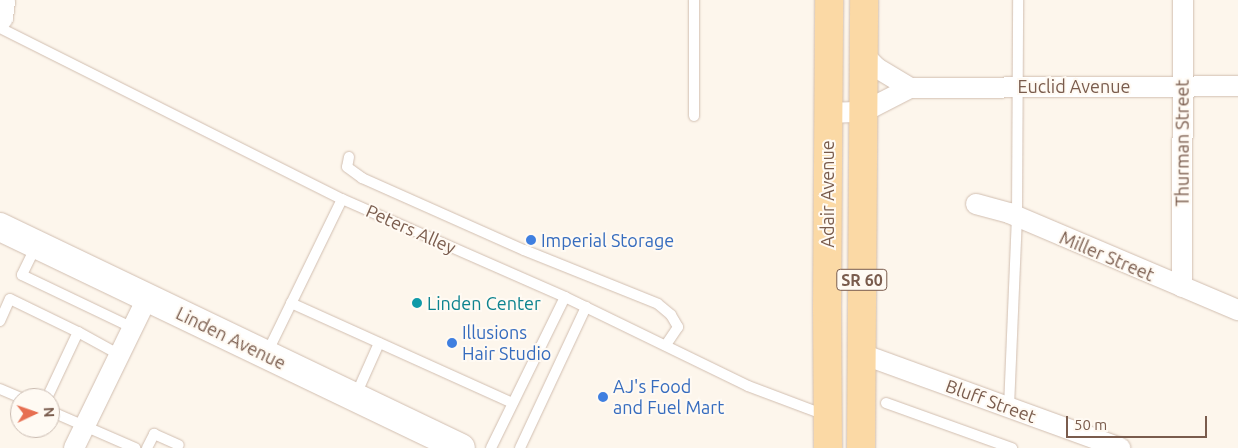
<!DOCTYPE html>
<html>
<head>
<meta charset="utf-8">
<style>
	body { margin:0 }
	#map { position:relative; width:1238px; height:448px; overflow:hidden; background:#fdf6ec; font-family:Ubuntu,sans-serif }
	div>[style] { position:absolute }
	[style*='--x'] { left:calc(var(--x)*1px); top:calc(var(--y)*1px); width:calc(var(--w)*1px); rotate:calc(var(--a)*1deg) }
	.roads { filter:drop-shadow(0 0 1px #d1beb0) drop-shadow(0 0 1px #d1beb0) }
	.service>* { height:10px; margin:-5px; padding:0 5px; transform-origin:5px; border-radius:5px; background:#fff }
	.minor>* { height:20px; margin:-10px; padding:0 10px; transform-origin:10px; border-radius:10px; background:#fff }
	.tertiary>* { height:25px; margin:-12.5px; padding:0 12.5px; transform-origin:12.5px; border-radius:12.5px; background:#fff }
	.secondary>* { height:28px; margin:-14px; padding:0 14px; transform-origin:14px; border-radius:14px; background:#fff }
	.primary>* { height:28px; margin:-14px; padding:0 14px; transform-origin:14px; border-radius:14px; background:#fbd9a5 }
	.dots>* { width:14px; height:14px; translate:-50% -50%; box-sizing:border-box; border:2px solid #fffaf3; border-radius:50% }
	span { translate:-50% -50%; white-space:nowrap; text-align:center; line-height:1.15; -webkit-text-stroke:4px #fffaf3; paint-order:stroke }
	.shield-label span { padding:1px 4px; background:#fffaf3; border:1px solid; border-radius:4px; -webkit-text-stroke-width:0 }
	.shield-label { font-size:16px; color:#7a5c4d; font-weight:700 }
	.street-label { font-size:18px; color:#7a5c4d }
	.shop-label { font-size:18px; color:#366cbe }
	.left { translate:0 -50%; text-align:left }
	.culture-label { font-size:18px; color:#0d838f }
	.north { position:absolute; left:10px; top:388px; width:50px; height:50px; box-sizing:border-box; background:#fffaf3; border:1px solid #cabbb1; border-radius:50%; rotate:87deg; font-size:14px; font-weight:700; line-height:20px; text-align:center; color:#7a5c4d }
	.north::after { content:''; display:block; margin:auto; width:18px; height:22px; background:#e76f51; clip-path:polygon(50% 0,100% 100%,50% 72%,0 100%) }
	.scale { position:absolute; left:1066px; top:416px; width:141px; height:22px; box-sizing:border-box; border:2px solid #7a5c4d; border-top:0; padding-left:6px; font-size:15px; line-height:18px; white-space:nowrap; color:#7a5c4d; -webkit-text-stroke:4px #fffaf3; paint-order:stroke }
</style>
</head>
<body>
<div id="map">
	<div class="roads">
		<div class="service">
			<i style="--x:694;--y:0;--w:116;--a:90"></i>
			<i style="--x:0;--y:28;--w:382;--a:26.6"></i>
			<i style="--x:342;--y:199;--w:244;--a:23.7"></i>
			<i style="--x:565;--y:297;--w:203;--a:25.9"></i>
			<i style="--x:748;--y:386;--w:82;--a:20.6"></i>
			<i style="--x:349;--y:157;--w:10;--a:101"></i>
			<i style="--x:347;--y:167;--w:19;--a:36"></i>
			<i style="--x:362;--y:178;--w:177;--a:24"></i>
			<i style="--x:524;--y:250;--w:144;--a:21.9"></i>
			<i style="--x:658;--y:304;--w:17;--a:40"></i>
			<i style="--x:671;--y:315;--w:14;--a:60"></i>
			<i style="--x:678;--y:327;--w:22;--a:124"></i>
			<i style="--x:36;--y:246;--w:32;--a:116"></i>
			<i style="--x:22;--y:275;--w:123;--a:25.5"></i>
			<i style="--x:291;--y:303;--w:243;--a:24.3"></i>
			<i style="--x:0;--y:321;--w:24;--a:-66"></i>
			<i style="--x:10;--y:299;--w:76;--a:25.9"></i>
			<i style="--x:78;--y:332;--w:73;--a:115.2"></i>
			<i style="--x:78;--y:332;--w:48;--a:28.7"></i>
			<i style="--x:267;--y:353;--w:171;--a:-64"></i>
			<i style="--x:0;--y:389;--w:23;--a:23"></i>
			<i style="--x:355;--y:397;--w:59;--a:-66"></i>
			<i style="--x:886;--y:403;--w:134;--a:19.7"></i>
			<i style="--x:1009;--y:407;--w:190;--a:-87.6"></i>
			<i style="--x:1017;--y:217;--w:217;--a:-89.7"></i>
			<i style="--x:50;--y:411;--w:93;--a:23.5"></i>
			<i style="--x:147;--y:448;--w:16;--a:-63"></i>
			<i style="--x:154;--y:434;--w:27;--a:24"></i>
			<i style="--x:491;--y:448;--w:168;--a:-63.9"></i>
			<i style="--x:520;--y:448;--w:156;--a:-64.9"></i>
		</div>
		<div class="minor">
			<i style="--x:864;--y:55;--w:18;--a:45"></i>
			<i style="--x:877;--y:68;--w:39;--a:31"></i>
			<i style="--x:827;--y:113;--w:36;--a:-2"></i>
			<i style="--x:863;--y:112;--w:53;--a:-27.1"></i>
			<i style="--x:910;--y:88;--w:328;--a:-0.3"></i>
			<i style="--x:976;--y:204;--w:34;--a:15"></i>
			<i style="--x:1009;--y:213;--w:249;--a:23"></i>
			<i style="--x:1182;--y:287;--w:287;--a:-89.8"></i>
			<i style="--x:862;--y:354;--w:275;--a:20"></i>
			<i style="--x:74;--y:448;--w:167;--a:-64"></i>
		</div>
		<div class="tertiary">
			<i style="--x:0;--y:17;--w:17;--a:-83"></i>
		</div>
		<div class="secondary">
			<i style="--x:0;--y:227;--w:511;--a:25.61"></i>
		</div>
		<div class="primary">
			<i style="--x:828;--y:448;--w:139;--a:-90.4"></i>
			<i style="--x:827;--y:309;--w:309;--a:-89.6"></i>
			<i style="--x:861;--y:448;--w:448;--a:-89.6"></i>
		</div>
	</div>
	<div class="dots">
		<i style="left:531px;top:240px;background:#3f7fe0"></i>
		<i style="left:417px;top:303px;background:#0f9aa8"></i>
		<i style="left:452px;top:343px;background:#3f7fe0"></i>
		<i style="left:603px;top:397px;background:#3f7fe0"></i>
	</div>
	<div class="shield-label">
		<span style="left:862px;top:280px">SR 60</span>
	</div>
	<div class="street-label">
		<span style="left:1074px;top:86px">Euclid Avenue</span>
		<span style="left:1182px;top:143px;rotate:-90deg">Thurman Street</span>
		<span style="left:827px;top:194px;rotate:-90deg">Adair Avenue</span>
		<span style="left:411px;top:229px;rotate:24deg">Peters Alley</span>
		<span style="left:1107px;top:256px;rotate:23deg">Miller Street</span>
		<span style="left:231px;top:338px;rotate:26deg">Linden Avenue</span>
		<span style="left:991px;top:401px;rotate:20deg">Bluff Street</span>
	</div>
	<div class="shop-label">
		<span class="left" style="left:541px;top:240px">Imperial Storage</span>
		<span class="left" style="left:462px;top:343px">Illusions<br>Hair Studio</span>
		<span class="left" style="left:613px;top:397px">AJ's Food<br>and Fuel Mart</span>
	</div>
	<div class="culture-label">
		<span class="left" style="left:427px;top:303px">Linden Center</span>
	</div>
	<div class="north">N</div>
	<div class="scale">50 m</div>
</div>
</body>
</html>
